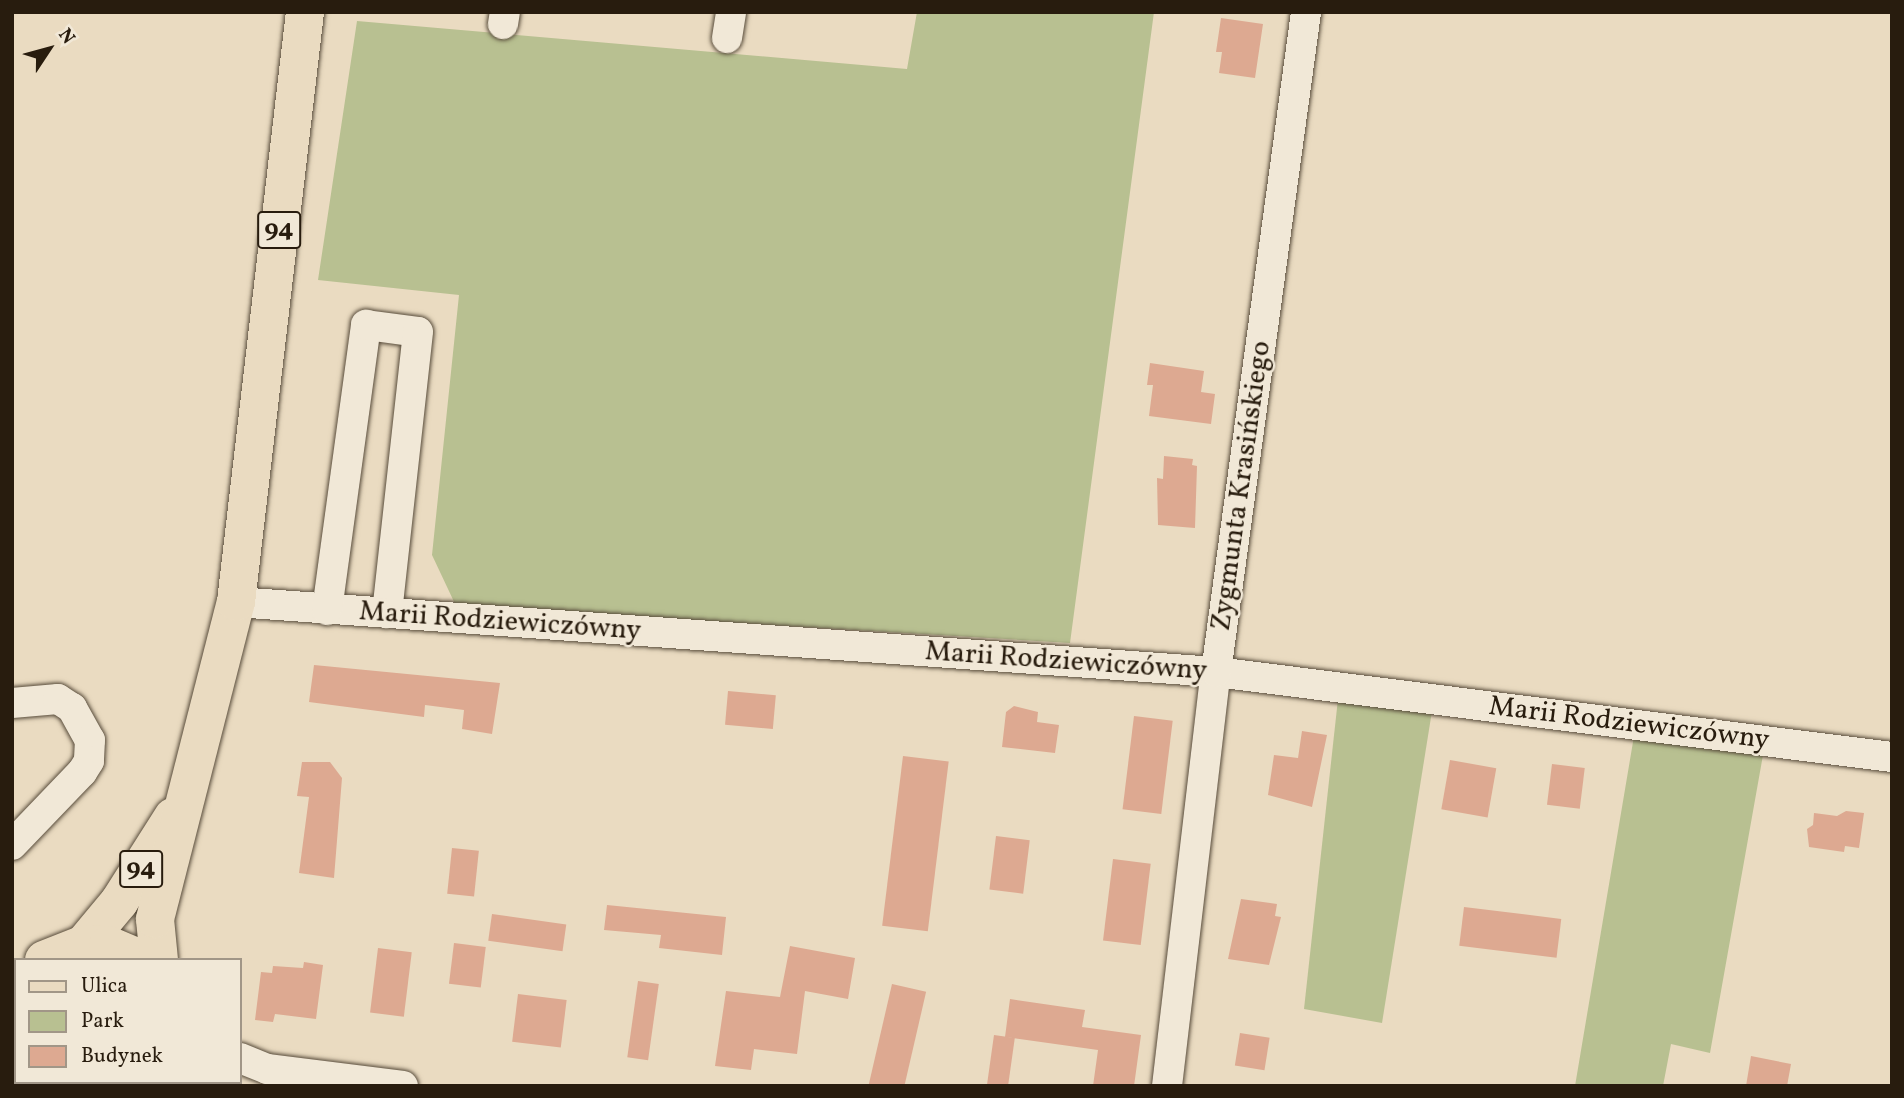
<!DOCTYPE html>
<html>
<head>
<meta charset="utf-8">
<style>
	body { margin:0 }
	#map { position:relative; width:1904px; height:1098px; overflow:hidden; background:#eadbc1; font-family:Vollkorn,serif }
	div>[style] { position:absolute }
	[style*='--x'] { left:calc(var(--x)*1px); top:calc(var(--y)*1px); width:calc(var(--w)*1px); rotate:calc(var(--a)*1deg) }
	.green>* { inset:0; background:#b8c091 }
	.building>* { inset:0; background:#dda991; transform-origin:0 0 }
	.roads { filter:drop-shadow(0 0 2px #584c3b) drop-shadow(0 0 2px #584c3b) }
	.minor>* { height:30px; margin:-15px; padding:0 15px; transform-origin:15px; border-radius:15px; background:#f1e8d7 }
	.major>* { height:38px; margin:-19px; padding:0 19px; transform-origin:19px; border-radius:19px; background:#eadbc1 }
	span { translate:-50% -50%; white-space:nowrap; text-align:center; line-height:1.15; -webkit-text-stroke:5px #f1e8d7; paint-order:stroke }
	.shield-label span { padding:2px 5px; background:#f1e8d7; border:2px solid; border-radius:5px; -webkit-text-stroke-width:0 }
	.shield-label { font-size:26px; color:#281c0e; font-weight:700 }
	.street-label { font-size:28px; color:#281c0e }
	.frame { position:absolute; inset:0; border:14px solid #281c0e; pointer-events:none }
	.legend { position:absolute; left:14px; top:958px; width:228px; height:126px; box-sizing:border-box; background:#f1e8d7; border:2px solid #a19687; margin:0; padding:9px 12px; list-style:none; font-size:21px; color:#281c0e }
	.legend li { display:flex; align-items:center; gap:14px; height:35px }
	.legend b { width:35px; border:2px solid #a19687 }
	.north { position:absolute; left:14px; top:14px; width:70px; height:70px; -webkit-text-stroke:5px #f1e8d7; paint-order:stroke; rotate:54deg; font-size:19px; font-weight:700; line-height:28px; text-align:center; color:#281c0e }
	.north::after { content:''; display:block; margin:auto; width:24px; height:32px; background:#281c0e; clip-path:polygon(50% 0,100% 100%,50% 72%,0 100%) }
</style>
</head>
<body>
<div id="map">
	<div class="green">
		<i style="clip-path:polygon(917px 12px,1154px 12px,1070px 643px,456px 606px,432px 555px,459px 295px,318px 280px,357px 21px,907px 69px)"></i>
		<i style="clip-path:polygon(1338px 699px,1432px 711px,1382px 1023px,1304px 1009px)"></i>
		<i style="clip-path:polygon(1634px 736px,1763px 755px,1710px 1053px,1671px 1044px,1663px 1086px,1575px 1086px)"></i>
	</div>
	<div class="building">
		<i style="clip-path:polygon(1221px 18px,1263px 24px,1255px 78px,1219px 73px,1222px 52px,1216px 52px)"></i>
		<i style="clip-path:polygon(1150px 363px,1204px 371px,1201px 392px,1215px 394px,1211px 424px,1149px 416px,1153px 385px,1147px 385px)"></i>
		<i style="clip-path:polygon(1164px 456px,1193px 459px,1192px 465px,1197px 466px,1195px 528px,1158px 525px,1157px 478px,1163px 479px)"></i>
		<i style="clip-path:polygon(314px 665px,500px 683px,492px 734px,462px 729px,464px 710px,425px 705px,424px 717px,309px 702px)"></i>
		<i style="left:728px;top:691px;width:48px;height:34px;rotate:5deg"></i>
		<i style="clip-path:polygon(1014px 706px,1038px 712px,1037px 722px,1059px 725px,1055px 753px,1002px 747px,1006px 712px)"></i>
		<i style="left:1134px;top:716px;width:39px;height:94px;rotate:7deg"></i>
		<i style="clip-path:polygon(1302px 731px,1327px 735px,1312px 807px,1268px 795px,1274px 755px,1298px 758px)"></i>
		<i style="left:903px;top:756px;width:46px;height:171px;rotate:7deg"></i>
		<i style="left:1450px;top:760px;width:47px;height:50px;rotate:10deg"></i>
		<i style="clip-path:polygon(302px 762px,330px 762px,342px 778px,334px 878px,299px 873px,309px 797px,297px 796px)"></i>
		<i style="left:1552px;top:764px;width:33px;height:41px;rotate:7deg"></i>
		<i style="clip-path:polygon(1846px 811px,1864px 813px,1859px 848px,1845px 846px,1844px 852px,1809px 847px,1807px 829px,1813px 825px,1814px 813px,1837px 816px)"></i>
		<i style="left:996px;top:836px;width:34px;height:54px;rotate:7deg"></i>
		<i style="left:452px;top:848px;width:27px;height:46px;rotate:6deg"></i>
		<i style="left:1113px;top:859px;width:38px;height:82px;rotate:7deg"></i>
		<i style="clip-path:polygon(1241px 899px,1277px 904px,1275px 916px,1281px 917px,1269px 965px,1228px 959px)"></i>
		<i style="clip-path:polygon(607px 905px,726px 917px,722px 955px,659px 948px,661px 935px,604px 930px)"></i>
		<i style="left:1464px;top:907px;width:98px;height:39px;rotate:7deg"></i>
		<i style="left:492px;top:914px;width:75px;height:27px;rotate:8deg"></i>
		<i style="left:454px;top:943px;width:32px;height:41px;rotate:7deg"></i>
		<i style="clip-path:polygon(790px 946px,855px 958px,848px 999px,805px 991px,797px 1054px,754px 1049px,751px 1070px,715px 1066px,726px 991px,780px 997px)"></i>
		<i style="left:378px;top:948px;width:34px;height:65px;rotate:7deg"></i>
		<i style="clip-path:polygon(304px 962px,323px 965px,316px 1019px,275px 1014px,273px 1022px,255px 1020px,261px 972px,272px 973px,273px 966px,303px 968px)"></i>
		<i style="left:638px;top:981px;width:21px;height:77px;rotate:8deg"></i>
		<i style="left:892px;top:984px;width:35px;height:104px;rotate:13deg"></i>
		<i style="left:518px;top:994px;width:49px;height:48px;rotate:7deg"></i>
		<i style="clip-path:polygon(1010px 999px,1085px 1010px,1082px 1027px,1141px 1035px,1134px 1086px,1093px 1086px,1098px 1050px,1005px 1037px)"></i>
		<i style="left:1240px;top:1033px;width:30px;height:33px;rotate:9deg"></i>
		<i style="left:994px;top:1035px;width:21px;height:51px;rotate:8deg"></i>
		<i style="clip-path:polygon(1751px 1056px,1791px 1064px,1787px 1086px,1746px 1086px)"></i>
	</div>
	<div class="roads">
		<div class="minor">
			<i style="--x:503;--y:24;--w:12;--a:-81"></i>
			<i style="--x:727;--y:38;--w:26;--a:-81"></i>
			<i style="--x:236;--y:602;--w:982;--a:4.09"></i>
			<i style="--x:1216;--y:672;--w:681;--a:7.17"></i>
			<i style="--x:327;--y:610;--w:288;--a:-82.2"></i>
			<i style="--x:366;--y:325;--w:52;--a:7.7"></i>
			<i style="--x:418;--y:332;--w:283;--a:96.3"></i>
			<i style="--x:12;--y:703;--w:46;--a:-5"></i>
			<i style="--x:58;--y:699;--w:17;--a:33"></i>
			<i style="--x:72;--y:708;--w:37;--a:61"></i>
			<i style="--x:90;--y:740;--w:21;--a:93"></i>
			<i style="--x:89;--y:761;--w:13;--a:122"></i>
			<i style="--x:82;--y:772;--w:101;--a:133.8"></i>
			<i style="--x:240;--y:1058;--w:29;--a:22"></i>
			<i style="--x:267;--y:1069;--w:137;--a:7.1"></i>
			<i style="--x:1167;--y:1086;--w:417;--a:-83.3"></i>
			<i style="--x:1216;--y:672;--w:666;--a:-82.23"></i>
		</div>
		<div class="major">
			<i style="--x:84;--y:944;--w:55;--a:-50.2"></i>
			<i style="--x:119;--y:902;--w:101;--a:-57.6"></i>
			<i style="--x:44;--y:960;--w:43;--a:-21.8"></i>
			<i style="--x:84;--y:944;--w:24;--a:2"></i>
			<i style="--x:108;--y:945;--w:39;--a:23"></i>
			<i style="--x:159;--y:960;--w:41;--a:-95.6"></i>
			<i style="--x:155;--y:919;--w:327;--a:-75.7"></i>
			<i style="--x:236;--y:602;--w:594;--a:-83.33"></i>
			<i style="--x:12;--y:1002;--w:10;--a:-66"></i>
			<i style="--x:12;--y:1061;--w:8;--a:60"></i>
			<i style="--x:162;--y:1086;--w:4;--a:-63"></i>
		</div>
	</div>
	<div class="shield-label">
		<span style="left:279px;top:230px">94</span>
		<span style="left:141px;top:869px">94</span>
	</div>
	<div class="street-label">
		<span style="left:1242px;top:486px;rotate:-82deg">Zygmunta Krasińskiego</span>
		<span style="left:500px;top:622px;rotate:4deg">Marii Rodziewiczówny</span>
		<span style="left:1066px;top:662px;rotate:4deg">Marii Rodziewiczówny</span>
		<span style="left:1629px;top:724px;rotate:7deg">Marii Rodziewiczówny</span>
	</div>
	<div class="frame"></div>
	<ul class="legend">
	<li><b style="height:9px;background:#eadbc1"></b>Ulica</li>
	<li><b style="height:19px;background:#b8c091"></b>Park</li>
	<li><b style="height:19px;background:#dda991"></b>Budynek</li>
	</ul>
	<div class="north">N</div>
</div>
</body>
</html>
